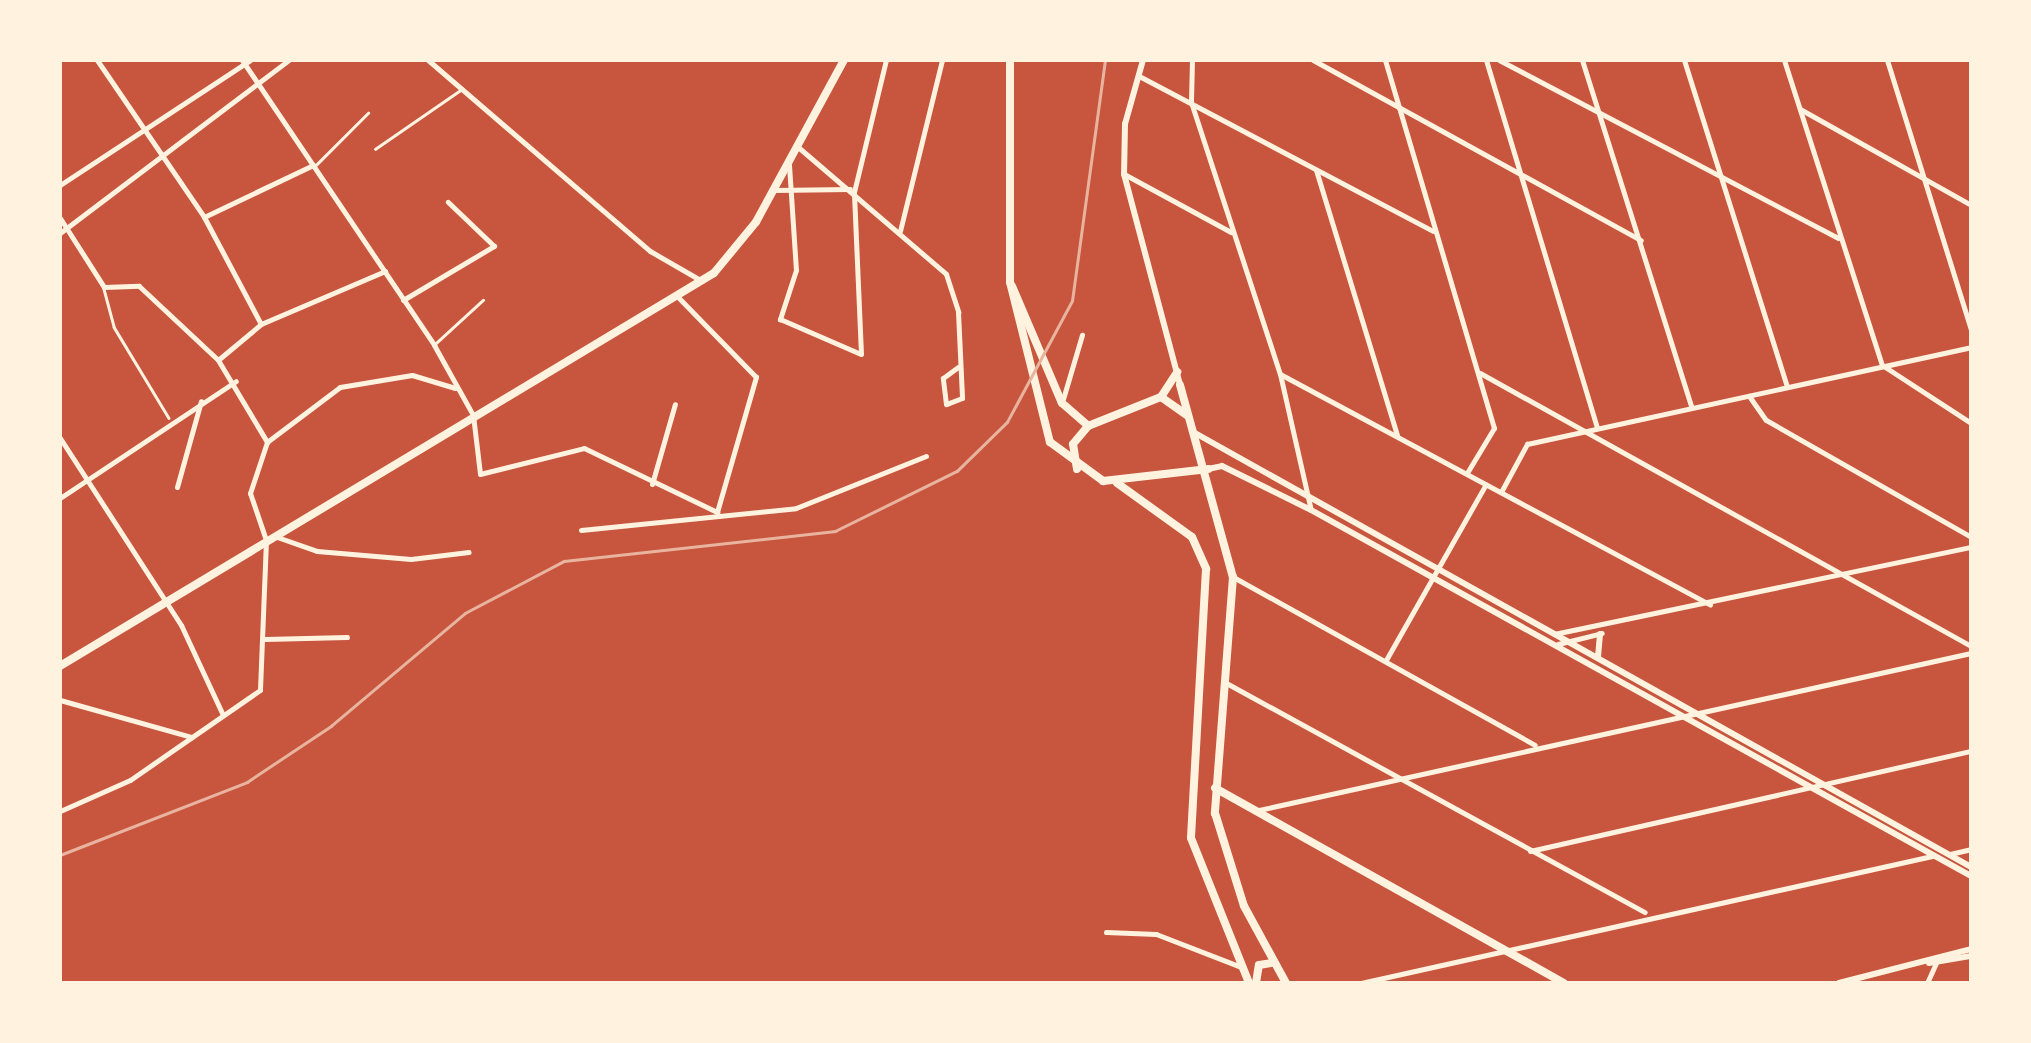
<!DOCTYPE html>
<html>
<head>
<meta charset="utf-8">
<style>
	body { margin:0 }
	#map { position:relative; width:2031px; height:1043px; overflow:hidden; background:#c8553d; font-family:"Work Sans",sans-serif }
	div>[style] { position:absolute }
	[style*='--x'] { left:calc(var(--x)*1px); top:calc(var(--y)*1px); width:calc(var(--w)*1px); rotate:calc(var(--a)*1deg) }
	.service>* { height:2.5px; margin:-1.25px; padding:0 1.25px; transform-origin:1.25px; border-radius:1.25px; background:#fff3e0 }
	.minor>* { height:5px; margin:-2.5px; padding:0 2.5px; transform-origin:2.5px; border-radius:2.5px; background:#fff3e0 }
	.tertiary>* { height:6px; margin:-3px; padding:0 3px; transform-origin:3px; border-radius:3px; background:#fff3e0 }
	.secondary>* { height:8px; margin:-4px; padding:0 4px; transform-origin:4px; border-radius:4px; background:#fff3e0 }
	.rail>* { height:2.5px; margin:-1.25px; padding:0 1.25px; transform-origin:1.25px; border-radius:1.25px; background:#e9b49f }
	span { translate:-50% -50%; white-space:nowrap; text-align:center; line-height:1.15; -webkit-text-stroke:10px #fff3e0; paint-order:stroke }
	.frame { position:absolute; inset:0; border:62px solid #fff3e0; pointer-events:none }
</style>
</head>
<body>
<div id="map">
	<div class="service">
		<i style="--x:375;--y:149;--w:106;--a:-34.6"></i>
		<i style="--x:315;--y:166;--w:75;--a:-45"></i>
		<i style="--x:104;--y:289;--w:39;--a:75"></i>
		<i style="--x:114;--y:327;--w:106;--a:58.9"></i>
		<i style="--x:435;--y:344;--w:65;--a:-42.5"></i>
	</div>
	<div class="minor">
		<i style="--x:97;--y:60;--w:190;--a:55.7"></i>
		<i style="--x:204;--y:217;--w:121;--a:62"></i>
		<i style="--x:242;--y:60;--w:344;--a:56"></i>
		<i style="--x:434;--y:345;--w:80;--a:60.9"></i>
		<i style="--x:473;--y:415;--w:59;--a:83.2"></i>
		<i style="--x:480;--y:474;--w:107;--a:-14"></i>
		<i style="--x:584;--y:448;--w:148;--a:25.7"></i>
		<i style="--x:717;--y:512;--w:141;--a:-73.9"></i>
		<i style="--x:756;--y:377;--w:115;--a:-134.3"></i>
		<i style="--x:428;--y:60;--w:293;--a:40.7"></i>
		<i style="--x:650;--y:251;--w:60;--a:30"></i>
		<i style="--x:1192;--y:60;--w:42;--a:91.4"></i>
		<i style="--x:1191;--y:102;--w:286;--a:71.9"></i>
		<i style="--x:1280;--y:374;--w:139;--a:77.2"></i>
		<i style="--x:1313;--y:60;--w:374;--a:28.8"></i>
		<i style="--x:1385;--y:60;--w:384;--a:73.5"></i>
		<i style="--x:1494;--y:428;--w:52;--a:121"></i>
		<i style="--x:1486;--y:60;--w:384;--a:73.2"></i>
		<i style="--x:1499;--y:60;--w:383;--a:27.7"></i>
		<i style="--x:1582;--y:60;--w:363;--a:72.5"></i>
		<i style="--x:1684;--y:60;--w:342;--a:72.5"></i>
		<i style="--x:1784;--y:60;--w:320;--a:72.2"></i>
		<i style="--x:1882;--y:365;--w:106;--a:33.1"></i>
		<i style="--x:1887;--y:60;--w:283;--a:72.7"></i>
		<i style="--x:1139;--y:76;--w:332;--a:27.8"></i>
		<i style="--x:1800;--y:109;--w:196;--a:29.3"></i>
		<i style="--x:798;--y:147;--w:195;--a:40.6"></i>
		<i style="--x:946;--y:274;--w:40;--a:72"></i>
		<i style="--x:958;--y:312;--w:86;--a:87.3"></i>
		<i style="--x:962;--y:398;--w:17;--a:159"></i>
		<i style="--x:946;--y:404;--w:26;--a:-97"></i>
		<i style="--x:943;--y:378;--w:19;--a:-36"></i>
		<i style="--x:789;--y:165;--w:105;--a:86.2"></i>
		<i style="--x:796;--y:270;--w:52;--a:108.1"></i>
		<i style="--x:780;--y:319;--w:88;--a:23.4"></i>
		<i style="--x:861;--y:354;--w:162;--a:-92.5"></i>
		<i style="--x:854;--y:192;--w:136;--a:-76.4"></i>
		<i style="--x:1316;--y:170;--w:277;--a:73"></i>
		<i style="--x:1124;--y:174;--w:122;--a:28.5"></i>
		<i style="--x:60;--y:185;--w:227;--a:-33.3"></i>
		<i style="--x:774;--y:190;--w:76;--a:-0.8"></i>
		<i style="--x:204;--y:217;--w:121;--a:-25.5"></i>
		<i style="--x:60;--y:218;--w:82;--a:57.5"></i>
		<i style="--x:104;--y:287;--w:35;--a:-2"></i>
		<i style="--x:139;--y:286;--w:108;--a:43.1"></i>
		<i style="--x:218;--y:360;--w:96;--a:59.1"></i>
		<i style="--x:267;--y:442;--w:54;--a:108.4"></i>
		<i style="--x:250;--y:493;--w:50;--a:71.2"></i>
		<i style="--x:266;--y:540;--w:150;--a:92.3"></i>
		<i style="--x:260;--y:690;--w:158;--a:145.3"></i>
		<i style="--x:130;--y:780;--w:77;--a:156.1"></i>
		<i style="--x:900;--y:231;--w:176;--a:-76.2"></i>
		<i style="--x:60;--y:233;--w:287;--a:-37.1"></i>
		<i style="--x:403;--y:300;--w:106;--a:-30.7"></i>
		<i style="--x:494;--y:246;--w:64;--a:-136.3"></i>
		<i style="--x:218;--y:360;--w:56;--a:-39.9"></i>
		<i style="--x:261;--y:324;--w:135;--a:-23.1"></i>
		<i style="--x:1480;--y:373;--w:562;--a:29.07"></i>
		<i style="--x:1280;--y:374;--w:488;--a:28.2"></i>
		<i style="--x:1749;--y:396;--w:29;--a:55"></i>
		<i style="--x:1766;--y:420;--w:236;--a:29.7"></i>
		<i style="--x:1063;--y:399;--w:67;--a:-73.5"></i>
		<i style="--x:60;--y:438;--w:223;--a:57.1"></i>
		<i style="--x:181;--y:625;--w:99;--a:65"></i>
		<i style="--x:267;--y:442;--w:91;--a:-37"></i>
		<i style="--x:340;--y:387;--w:73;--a:-9.5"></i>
		<i style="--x:412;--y:375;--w:45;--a:16.8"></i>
		<i style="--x:652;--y:484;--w:83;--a:-74"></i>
		<i style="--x:177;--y:487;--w:89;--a:-74.4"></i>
		<i style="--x:1501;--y:492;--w:55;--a:-61.6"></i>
		<i style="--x:1527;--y:444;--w:454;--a:-12.3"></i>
		<i style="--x:60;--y:498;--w:211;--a:-33.6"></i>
		<i style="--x:581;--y:530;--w:216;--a:-5.8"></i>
		<i style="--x:796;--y:508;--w:140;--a:-21.8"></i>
		<i style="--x:277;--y:537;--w:42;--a:19.3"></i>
		<i style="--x:317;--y:551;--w:94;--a:4.9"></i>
		<i style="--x:411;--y:559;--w:58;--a:-6.9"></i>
		<i style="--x:1235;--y:578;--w:343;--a:29.1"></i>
		<i style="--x:1554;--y:634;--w:426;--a:-11.8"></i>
		<i style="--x:265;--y:639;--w:82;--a:-1.4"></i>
		<i style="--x:1558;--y:644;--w:45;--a:-14"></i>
		<i style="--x:1386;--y:660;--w:202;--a:-60.4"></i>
		<i style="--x:1228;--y:684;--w:475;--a:28.7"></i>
		<i style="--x:60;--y:700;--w:137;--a:15.7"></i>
		<i style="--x:1259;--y:810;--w:729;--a:-12.44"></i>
		<i style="--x:1530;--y:851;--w:452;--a:-12.8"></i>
		<i style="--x:1950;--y:854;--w:22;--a:-13"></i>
		<i style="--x:1106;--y:932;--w:50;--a:2.3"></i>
		<i style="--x:1156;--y:934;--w:91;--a:21.2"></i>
		<i style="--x:1361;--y:983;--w:585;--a:-12.54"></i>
		<i style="--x:1927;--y:983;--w:22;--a:-66"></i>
	</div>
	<div class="tertiary">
		<i style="--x:1143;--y:60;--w:66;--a:105.7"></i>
		<i style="--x:1125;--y:124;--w:50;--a:91.1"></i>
		<i style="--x:1124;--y:174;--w:218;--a:75.1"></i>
		<i style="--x:1195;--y:433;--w:889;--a:29.22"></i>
		<i style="--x:1208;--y:469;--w:14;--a:-12"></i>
		<i style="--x:1222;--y:466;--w:99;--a:26.3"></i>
		<i style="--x:1311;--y:510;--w:755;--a:29.01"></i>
		<i style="--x:1598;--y:657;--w:23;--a:-85"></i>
		<i style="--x:1929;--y:963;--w:43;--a:-9.5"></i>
		<i style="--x:1839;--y:983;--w:136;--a:-14.4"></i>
	</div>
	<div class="secondary">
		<i style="--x:1010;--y:60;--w:222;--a:90"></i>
		<i style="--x:1010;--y:282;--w:165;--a:76"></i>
		<i style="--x:1050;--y:442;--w:66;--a:36.3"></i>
		<i style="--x:1103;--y:481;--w:106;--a:-6.5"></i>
		<i style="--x:1012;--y:286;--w:127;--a:66.9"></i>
		<i style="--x:1062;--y:403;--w:35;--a:41"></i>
		<i style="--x:1180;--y:385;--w:199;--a:74.6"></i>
		<i style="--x:1233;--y:577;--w:237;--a:94.4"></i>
		<i style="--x:1215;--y:813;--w:97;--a:72.7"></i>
		<i style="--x:1244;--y:906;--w:88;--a:61.4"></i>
		<i style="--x:1161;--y:397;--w:30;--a:-57"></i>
		<i style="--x:1077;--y:469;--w:25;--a:-99"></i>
		<i style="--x:1073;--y:444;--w:23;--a:-50"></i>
		<i style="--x:1088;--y:426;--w:79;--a:-21.7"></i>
		<i style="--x:1161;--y:397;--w:32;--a:35"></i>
		<i style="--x:1117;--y:483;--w:92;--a:35.8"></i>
		<i style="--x:1192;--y:537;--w:35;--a:66"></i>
		<i style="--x:1206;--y:569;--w:269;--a:93.2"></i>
		<i style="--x:1191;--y:838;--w:156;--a:68.2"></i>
		<i style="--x:60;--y:666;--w:763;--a:-31"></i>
		<i style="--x:714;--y:273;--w:66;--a:-50.5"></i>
		<i style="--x:756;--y:222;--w:184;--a:-61.5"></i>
		<i style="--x:1215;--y:788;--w:400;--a:29.2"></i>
		<i style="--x:1256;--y:983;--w:18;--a:-81"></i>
		<i style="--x:1259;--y:965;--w:12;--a:-9"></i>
	</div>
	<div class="rail">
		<i style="--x:60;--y:855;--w:201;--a:-21.3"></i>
		<i style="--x:247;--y:782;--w:101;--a:-33.7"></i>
		<i style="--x:331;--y:726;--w:175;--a:-40.1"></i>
		<i style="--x:465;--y:613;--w:112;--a:-27.7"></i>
		<i style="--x:564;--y:561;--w:273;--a:-6.3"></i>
		<i style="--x:835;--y:531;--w:136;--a:-26.2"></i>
		<i style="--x:957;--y:471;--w:70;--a:-44.4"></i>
		<i style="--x:1007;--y:422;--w:137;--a:-61.8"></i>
		<i style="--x:1072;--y:301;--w:243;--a:-82.2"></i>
	</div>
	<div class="frame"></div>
</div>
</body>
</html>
